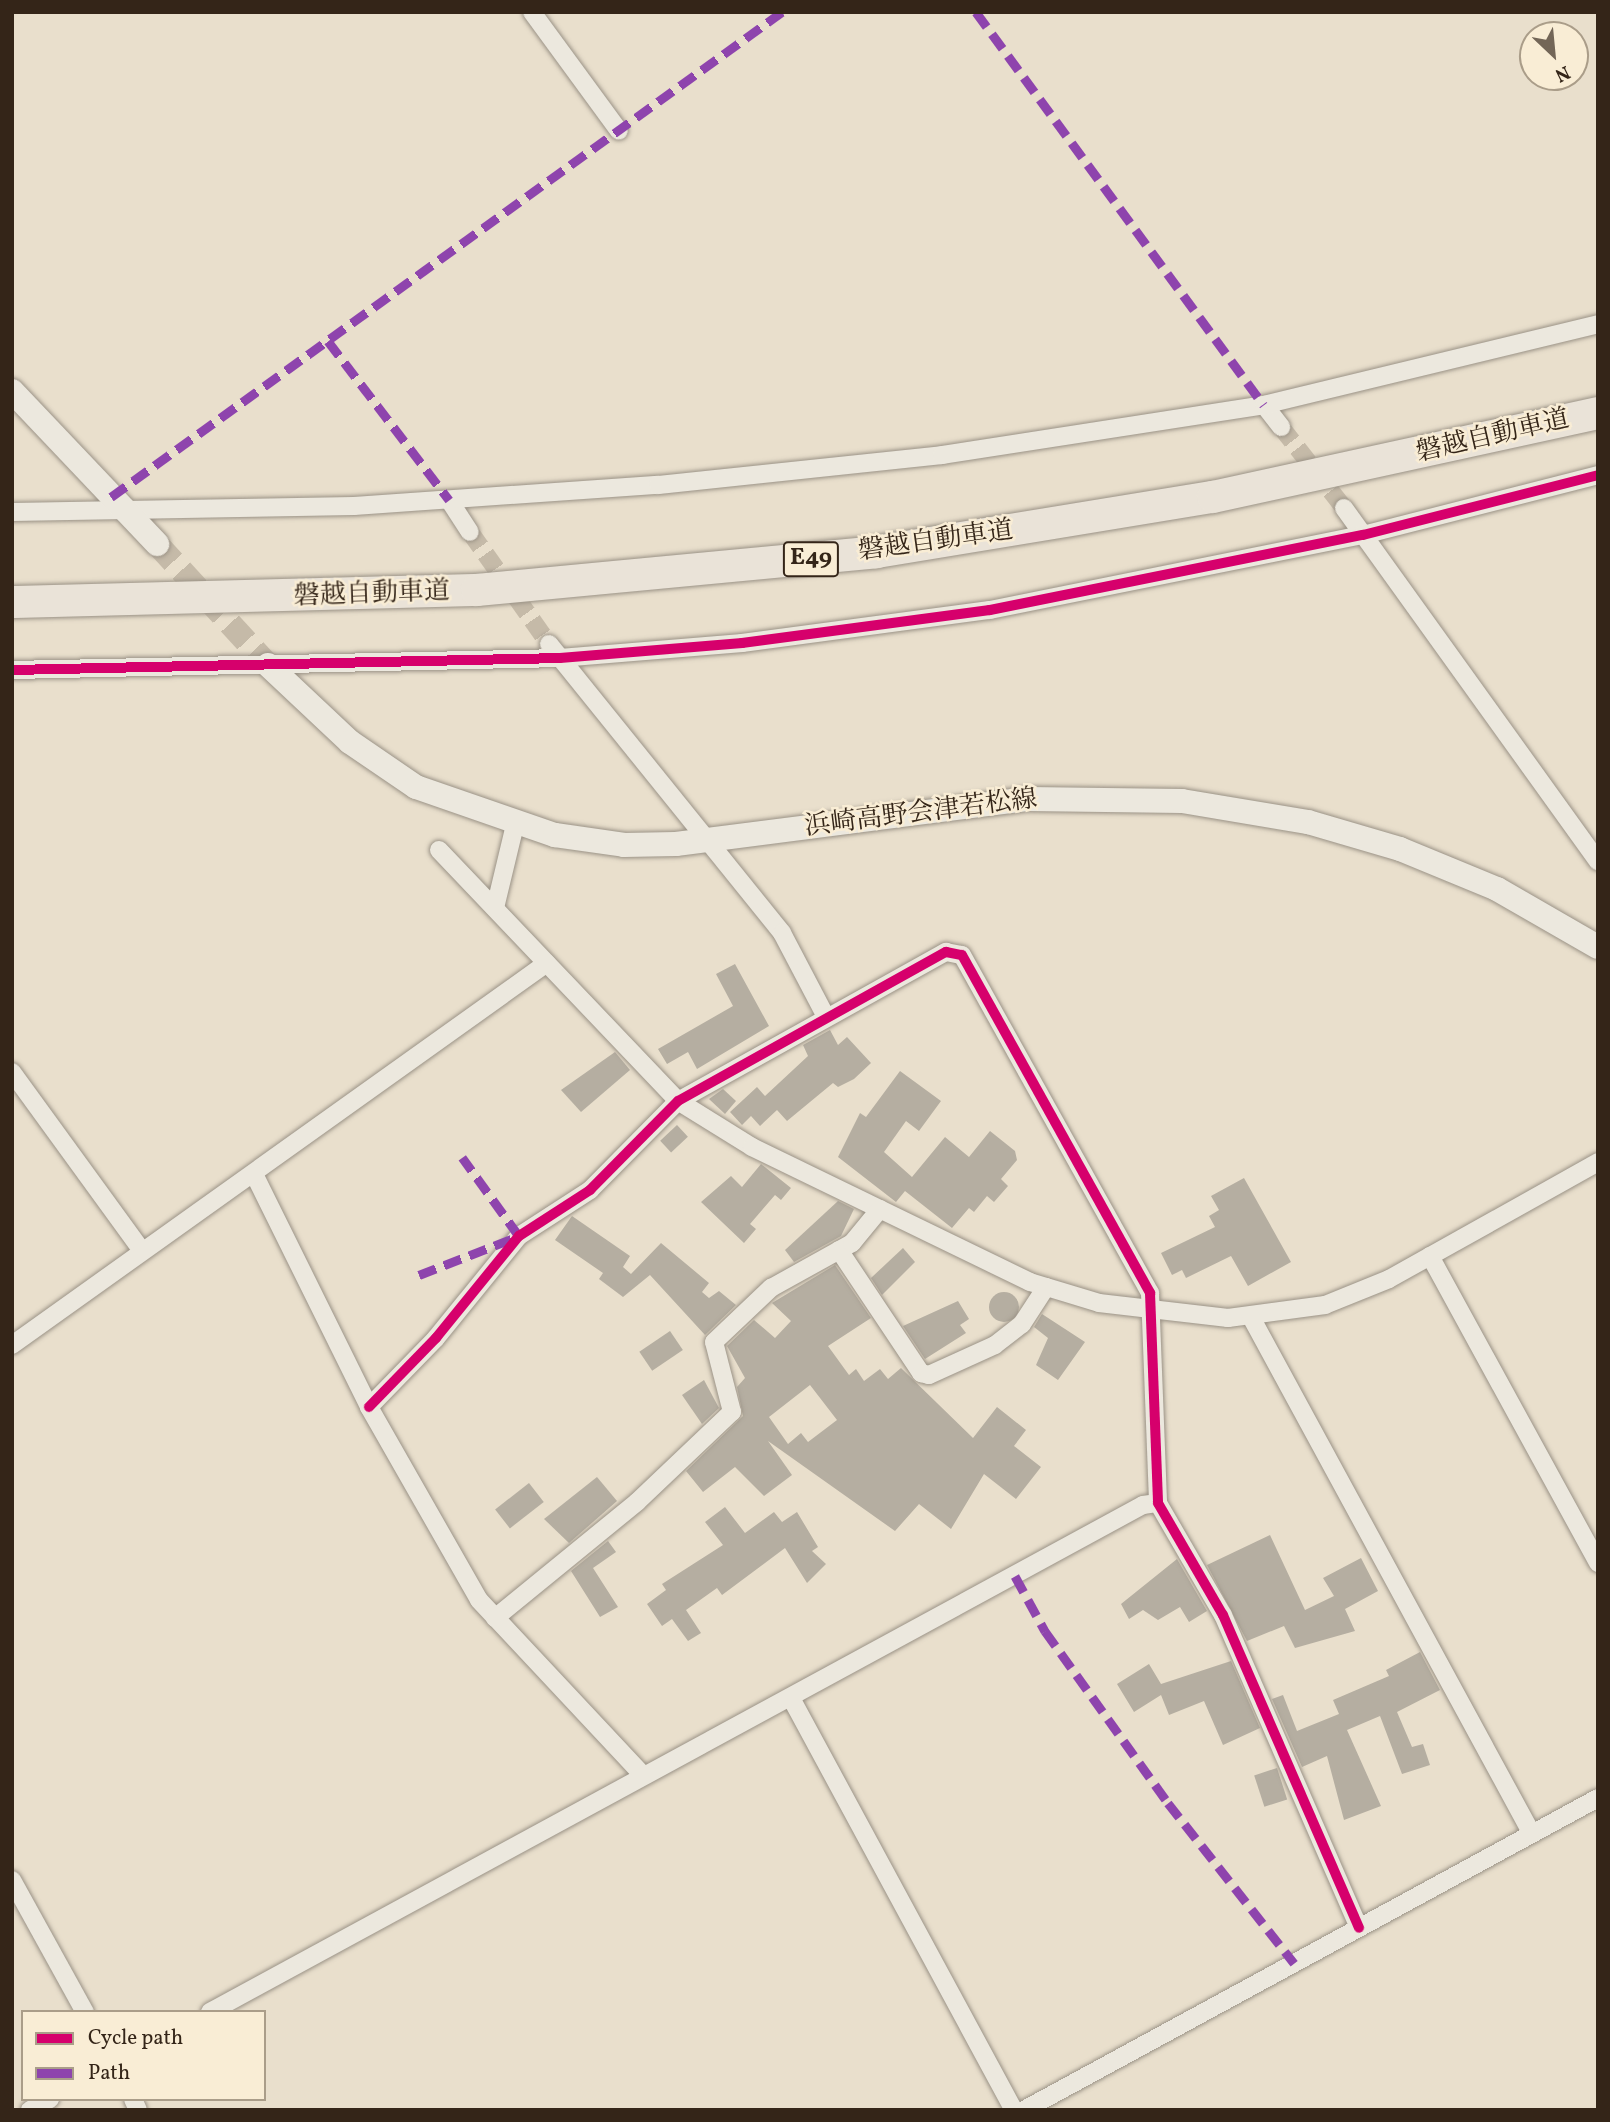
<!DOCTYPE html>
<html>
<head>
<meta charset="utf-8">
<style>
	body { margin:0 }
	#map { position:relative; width:1610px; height:2122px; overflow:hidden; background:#e9dfcc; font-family:Vollkorn,"Noto Serif JP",serif }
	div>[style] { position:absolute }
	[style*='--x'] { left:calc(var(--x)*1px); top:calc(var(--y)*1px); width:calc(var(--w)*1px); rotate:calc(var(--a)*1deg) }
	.building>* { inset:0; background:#b5aea1; transform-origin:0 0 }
	.round { border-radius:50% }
	.street-tunnel>* { height:18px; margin-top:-9px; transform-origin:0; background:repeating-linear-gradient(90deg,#c5baa8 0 18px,transparent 0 27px) }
	.secondary-tunnel>* { height:24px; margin-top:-12px; transform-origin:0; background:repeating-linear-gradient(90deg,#c5baa8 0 24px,transparent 0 36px) }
	.roads { filter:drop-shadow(0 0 2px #9a9286) drop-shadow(0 0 2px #9a9286) }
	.street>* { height:18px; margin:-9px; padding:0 9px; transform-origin:9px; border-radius:9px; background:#ece8de }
	.secondary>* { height:24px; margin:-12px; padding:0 12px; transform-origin:12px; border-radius:12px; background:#ece8de }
	.highway>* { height:32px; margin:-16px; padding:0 16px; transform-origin:16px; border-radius:16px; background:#eae3d8 }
	.quiet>* { height:9px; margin-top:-4.5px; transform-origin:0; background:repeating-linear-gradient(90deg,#8e44ad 0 18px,transparent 0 27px) }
	.cycleway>* { height:10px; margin:-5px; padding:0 5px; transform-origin:5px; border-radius:5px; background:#d6006c }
	span { translate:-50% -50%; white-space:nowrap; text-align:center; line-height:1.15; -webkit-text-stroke:5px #f9edd5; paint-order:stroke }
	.shield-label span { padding:2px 5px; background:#f9edd5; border:2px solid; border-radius:5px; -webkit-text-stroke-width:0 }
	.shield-label { font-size:24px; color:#342518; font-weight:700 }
	.street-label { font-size:26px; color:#342518 }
	.frame { position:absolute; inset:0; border:14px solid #342518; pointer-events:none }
	.legend { position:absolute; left:21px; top:2010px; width:245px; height:91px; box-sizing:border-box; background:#f9edd5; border:2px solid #aa9d89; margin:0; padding:9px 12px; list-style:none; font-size:21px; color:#342518 }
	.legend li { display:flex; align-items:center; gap:14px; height:35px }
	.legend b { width:35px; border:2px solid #aa9d89 }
	.north { position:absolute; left:1519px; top:21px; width:70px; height:70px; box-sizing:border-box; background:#f9edd5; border:2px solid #aa9d89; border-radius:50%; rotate:154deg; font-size:19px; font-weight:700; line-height:28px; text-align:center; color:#342518 }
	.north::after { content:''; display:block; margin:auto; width:24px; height:32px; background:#736657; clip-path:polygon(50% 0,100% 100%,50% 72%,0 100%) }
</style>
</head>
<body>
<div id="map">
	<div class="building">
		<i style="clip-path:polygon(735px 964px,769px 1026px,697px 1069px,688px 1052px,667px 1064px,658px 1049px,733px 1006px,716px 974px)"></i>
		<i style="clip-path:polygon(830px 1030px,838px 1045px,847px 1037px,871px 1063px,854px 1079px,838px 1087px,833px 1083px,787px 1121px,777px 1110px,760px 1126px,751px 1116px,742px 1125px,730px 1112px,757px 1087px,765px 1096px,808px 1056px,803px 1045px)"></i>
		<i style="clip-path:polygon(615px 1052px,630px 1070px,581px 1112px,561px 1090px)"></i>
		<i style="clip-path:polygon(900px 1071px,941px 1101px,919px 1131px,906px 1121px,884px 1152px,912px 1177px,945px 1137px,969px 1157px,990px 1131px,1015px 1151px,1017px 1160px,1001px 1179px,1008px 1186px,994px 1202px,987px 1196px,974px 1212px,969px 1208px,952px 1228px,905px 1191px,896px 1202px,838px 1157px,860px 1113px,866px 1117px)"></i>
		<i style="clip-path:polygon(723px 1089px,736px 1101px,725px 1114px,709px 1099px)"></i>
		<i style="left:677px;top:1125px;width:16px;height:23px;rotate:47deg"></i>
		<i style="clip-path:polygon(761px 1164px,791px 1188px,781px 1200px,775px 1195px,750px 1224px,756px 1229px,744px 1243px,701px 1202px,731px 1176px,742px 1187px)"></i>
		<i style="clip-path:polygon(1244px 1178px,1291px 1262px,1248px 1286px,1231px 1256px,1186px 1278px,1182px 1270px,1172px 1275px,1161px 1253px,1215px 1227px,1209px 1216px,1219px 1210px,1211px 1196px)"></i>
		<i style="clip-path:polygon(838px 1201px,854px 1209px,841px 1236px,794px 1262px,785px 1250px)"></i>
		<i style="clip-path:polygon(572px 1216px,630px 1256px,623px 1267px,631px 1274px,661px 1243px,709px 1283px,702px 1292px,709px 1298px,719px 1291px,736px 1305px,705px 1335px,650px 1275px,623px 1297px,599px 1279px,603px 1273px,555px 1240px)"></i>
		<i style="clip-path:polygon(903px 1248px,915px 1262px,882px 1295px,871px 1278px)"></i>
		<i style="clip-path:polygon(evenodd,835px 1265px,871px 1318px,828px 1346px,849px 1375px,856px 1369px,864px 1381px,880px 1369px,888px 1379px,901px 1368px,973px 1438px,997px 1407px,1026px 1430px,1014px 1446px,1041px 1467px,1016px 1499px,984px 1474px,951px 1529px,919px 1504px,895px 1531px,768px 1441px,792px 1475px,764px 1496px,735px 1467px,703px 1492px,686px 1471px,743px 1416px,737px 1387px,745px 1378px,727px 1346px,754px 1320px,775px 1338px,791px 1321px,772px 1303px,835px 1265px,810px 1385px,837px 1420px,808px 1442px,801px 1433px,788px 1444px,769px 1417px,810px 1385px)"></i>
		<i class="round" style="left:989px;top:1292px;width:30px;height:30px"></i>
		<i style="clip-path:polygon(958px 1301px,969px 1319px,960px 1325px,966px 1333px,925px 1359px,903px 1326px)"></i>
		<i style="clip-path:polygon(1042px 1314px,1085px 1342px,1058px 1380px,1036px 1365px,1048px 1338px,1034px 1327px)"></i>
		<i style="left:670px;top:1331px;width:23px;height:37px;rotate:56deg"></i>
		<i style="clip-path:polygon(704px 1380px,719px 1408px,702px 1424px,682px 1395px)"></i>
		<i style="clip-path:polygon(597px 1477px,617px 1501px,569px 1543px,544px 1519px)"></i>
		<i style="left:529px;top:1483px;width:24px;height:43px;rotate:52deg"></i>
		<i style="clip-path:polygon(725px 1507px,745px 1533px,774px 1512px,782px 1522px,797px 1512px,818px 1547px,812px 1551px,826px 1564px,807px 1583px,785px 1548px,722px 1595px,717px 1588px,686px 1610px,701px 1633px,688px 1641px,672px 1619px,662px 1626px,647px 1604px,666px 1590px,662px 1584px,723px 1545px,705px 1522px)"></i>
		<i style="clip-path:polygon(1270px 1535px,1305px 1610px,1334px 1596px,1323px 1578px,1361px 1558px,1378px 1591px,1345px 1609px,1355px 1631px,1295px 1648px,1284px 1626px,1247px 1641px,1207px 1565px)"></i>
		<i style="clip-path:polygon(608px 1541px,616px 1552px,593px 1568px,618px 1607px,600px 1617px,571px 1571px)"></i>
		<i style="clip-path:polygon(1177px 1559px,1207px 1611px,1189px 1622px,1180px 1607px,1158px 1620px,1143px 1610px,1129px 1619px,1121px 1604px)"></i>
		<i style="clip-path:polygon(1420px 1652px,1440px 1690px,1397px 1712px,1412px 1747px,1423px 1744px,1430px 1765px,1402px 1774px,1380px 1716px,1347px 1730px,1381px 1806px,1344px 1820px,1327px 1756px,1302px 1767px,1272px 1699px,1283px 1695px,1297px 1731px,1339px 1714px,1333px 1700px,1389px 1676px,1386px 1670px)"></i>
		<i style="clip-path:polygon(1231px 1661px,1260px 1728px,1223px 1745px,1204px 1701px,1169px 1715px,1161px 1695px,1134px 1712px,1117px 1684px,1149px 1664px,1161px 1684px)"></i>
		<i style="left:1277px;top:1768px;width:33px;height:24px;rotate:72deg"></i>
	</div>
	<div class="street-tunnel">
		<i style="--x:1281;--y:427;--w:103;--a:52.1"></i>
		<i style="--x:470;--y:532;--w:137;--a:54.8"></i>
	</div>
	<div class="secondary-tunnel">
		<i style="--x:157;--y:544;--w:164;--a:47.5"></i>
	</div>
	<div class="roads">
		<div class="street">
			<i style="--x:532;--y:12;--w:147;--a:53.8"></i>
			<i style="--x:1264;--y:405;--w:28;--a:52"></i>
			<i style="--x:449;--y:500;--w:38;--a:57"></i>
			<i style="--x:1344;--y:508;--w:435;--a:54.3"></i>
			<i style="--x:12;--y:512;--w:342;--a:-1"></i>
			<i style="--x:354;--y:506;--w:305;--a:-4"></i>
			<i style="--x:658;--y:485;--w:286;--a:-6"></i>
			<i style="--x:942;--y:455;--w:326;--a:-8.8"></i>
			<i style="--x:1264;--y:405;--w:344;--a:-13.6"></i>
			<i style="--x:549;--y:644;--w:371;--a:51.1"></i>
			<i style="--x:782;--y:933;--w:93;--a:62.3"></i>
			<i style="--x:12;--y:670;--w:548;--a:-1.25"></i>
			<i style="--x:560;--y:658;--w:183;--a:-4.7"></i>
			<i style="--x:742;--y:643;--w:250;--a:-7.6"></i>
			<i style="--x:990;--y:610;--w:380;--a:-11.4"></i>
			<i style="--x:1363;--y:535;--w:243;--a:-14.3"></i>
			<i style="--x:439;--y:850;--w:347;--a:46.4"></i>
			<i style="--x:678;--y:1101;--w:87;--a:31.9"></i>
			<i style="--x:752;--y:1147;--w:309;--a:25.9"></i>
			<i style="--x:1030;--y:1282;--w:72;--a:16.9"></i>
			<i style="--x:1099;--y:1303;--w:130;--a:6.6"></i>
			<i style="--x:1228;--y:1318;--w:98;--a:-7.6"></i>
			<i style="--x:1325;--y:1305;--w:69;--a:-22.1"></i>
			<i style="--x:1389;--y:1279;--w:240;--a:-29.2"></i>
			<i style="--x:495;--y:908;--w:85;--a:-76.5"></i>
			<i style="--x:12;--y:1072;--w:221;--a:54"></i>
			<i style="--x:254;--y:1174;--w:260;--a:63.7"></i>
			<i style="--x:369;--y:1407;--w:222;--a:60.3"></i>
			<i style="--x:479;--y:1600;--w:240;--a:46.9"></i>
			<i style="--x:839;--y:1250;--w:148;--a:56.3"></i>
			<i style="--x:921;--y:1373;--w:8;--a:14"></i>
			<i style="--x:929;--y:1375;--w:72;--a:-24.4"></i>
			<i style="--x:995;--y:1345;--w:34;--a:-38"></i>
			<i style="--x:1022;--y:1324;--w:44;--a:-57"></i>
			<i style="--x:1430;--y:1256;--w:350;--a:61.3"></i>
			<i style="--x:1251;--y:1317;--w:588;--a:61.48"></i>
			<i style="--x:12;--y:1345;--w:657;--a:-35.53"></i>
			<i style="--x:369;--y:1407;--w:96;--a:-45.8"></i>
			<i style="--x:436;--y:1338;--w:132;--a:-50.9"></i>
			<i style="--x:519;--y:1236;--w:85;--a:-32.9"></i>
			<i style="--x:590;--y:1190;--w:125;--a:-45.3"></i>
			<i style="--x:678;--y:1101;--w:307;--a:-29.1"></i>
			<i style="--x:946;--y:952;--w:16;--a:11"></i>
			<i style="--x:962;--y:955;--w:387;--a:60.9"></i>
			<i style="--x:1150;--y:1293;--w:210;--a:87.8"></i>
			<i style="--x:1158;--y:1503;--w:129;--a:59.9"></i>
			<i style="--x:1223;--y:1615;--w:341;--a:66.5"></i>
			<i style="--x:495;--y:1618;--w:183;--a:-39.2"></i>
			<i style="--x:637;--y:1502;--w:131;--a:-43.5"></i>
			<i style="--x:732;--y:1412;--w:72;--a:-104.4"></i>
			<i style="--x:714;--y:1342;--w:79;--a:-43.5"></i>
			<i style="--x:771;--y:1288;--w:93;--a:-29.1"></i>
			<i style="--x:852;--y:1243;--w:44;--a:-50.5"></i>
			<i style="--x:791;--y:1698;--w:468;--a:61.6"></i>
			<i style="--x:12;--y:1880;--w:151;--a:61.1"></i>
			<i style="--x:210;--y:2012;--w:1062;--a:-28.52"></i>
			<i style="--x:1143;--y:1505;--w:15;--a:-8"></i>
			<i style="--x:133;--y:2099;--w:12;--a:66"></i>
			<i style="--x:30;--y:2110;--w:23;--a:-29"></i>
			<i style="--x:1024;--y:2110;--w:653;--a:-28.53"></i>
		</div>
		<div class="secondary">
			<i style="--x:12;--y:391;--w:211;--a:46.5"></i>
			<i style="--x:268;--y:665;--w:112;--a:43.2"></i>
			<i style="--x:350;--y:742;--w:80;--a:34.3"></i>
			<i style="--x:416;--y:787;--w:147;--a:19.1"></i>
			<i style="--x:555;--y:835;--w:70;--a:8.2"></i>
			<i style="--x:624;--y:845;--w:52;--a:-1.1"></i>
			<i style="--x:676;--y:844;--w:355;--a:-7.3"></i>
			<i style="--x:1028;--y:799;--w:154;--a:0.7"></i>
			<i style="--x:1182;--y:801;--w:128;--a:9.5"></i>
			<i style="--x:1308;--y:822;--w:96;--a:16.4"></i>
			<i style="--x:1400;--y:849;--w:105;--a:22.4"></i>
			<i style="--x:1497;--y:889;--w:116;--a:29.9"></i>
		</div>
		<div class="highway">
			<i style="--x:12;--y:602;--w:465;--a:-1.5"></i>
			<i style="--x:477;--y:590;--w:401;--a:-5.4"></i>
			<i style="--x:876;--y:552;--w:341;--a:-9.3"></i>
			<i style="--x:1213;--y:497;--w:394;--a:-12.3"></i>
		</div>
	</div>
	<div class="quiet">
		<i style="--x:976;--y:12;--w:487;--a:53.8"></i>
		<i style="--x:328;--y:341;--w:200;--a:52.7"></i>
		<i style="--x:111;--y:497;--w:828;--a:-35.86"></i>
		<i style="--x:419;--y:1275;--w:107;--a:-21.3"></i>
		<i style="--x:519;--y:1236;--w:97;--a:-125.8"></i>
		<i style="--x:1015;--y:1576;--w:63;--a:61.4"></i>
		<i style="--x:1045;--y:1631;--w:211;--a:54.4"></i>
		<i style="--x:1168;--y:1803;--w:204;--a:51.8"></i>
	</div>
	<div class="cycleway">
		<i style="--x:12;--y:670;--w:548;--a:-1.25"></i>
		<i style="--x:560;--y:658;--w:183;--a:-4.7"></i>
		<i style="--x:742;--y:643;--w:250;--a:-7.6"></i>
		<i style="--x:990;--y:610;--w:380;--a:-11.4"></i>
		<i style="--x:1363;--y:535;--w:243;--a:-14.3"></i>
		<i style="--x:369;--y:1407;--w:96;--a:-45.8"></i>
		<i style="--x:436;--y:1338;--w:132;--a:-50.9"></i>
		<i style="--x:519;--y:1236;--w:85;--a:-32.9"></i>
		<i style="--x:590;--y:1190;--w:125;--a:-45.3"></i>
		<i style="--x:678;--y:1101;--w:307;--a:-29.1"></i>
		<i style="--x:946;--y:952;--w:16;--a:11"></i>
		<i style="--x:962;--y:955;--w:387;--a:60.9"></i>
		<i style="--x:1150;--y:1293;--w:210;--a:87.8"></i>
		<i style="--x:1158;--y:1503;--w:129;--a:59.9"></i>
		<i style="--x:1223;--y:1615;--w:341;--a:66.5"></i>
	</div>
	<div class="shield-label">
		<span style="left:811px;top:559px">E49</span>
	</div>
	<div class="street-label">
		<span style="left:1493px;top:437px;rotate:-13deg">磐越自動車道</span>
		<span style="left:936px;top:542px;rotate:-8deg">磐越自動車道</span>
		<span style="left:372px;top:595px;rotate:-2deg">磐越自動車道</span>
		<span style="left:921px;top:814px;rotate:-7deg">浜崎高野会津若松線</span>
	</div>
	<div class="frame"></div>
	<ul class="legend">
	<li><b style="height:9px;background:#d6006c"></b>Cycle path</li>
	<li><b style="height:9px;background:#8e44ad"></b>Path</li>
	</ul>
	<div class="north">N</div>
</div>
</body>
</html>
